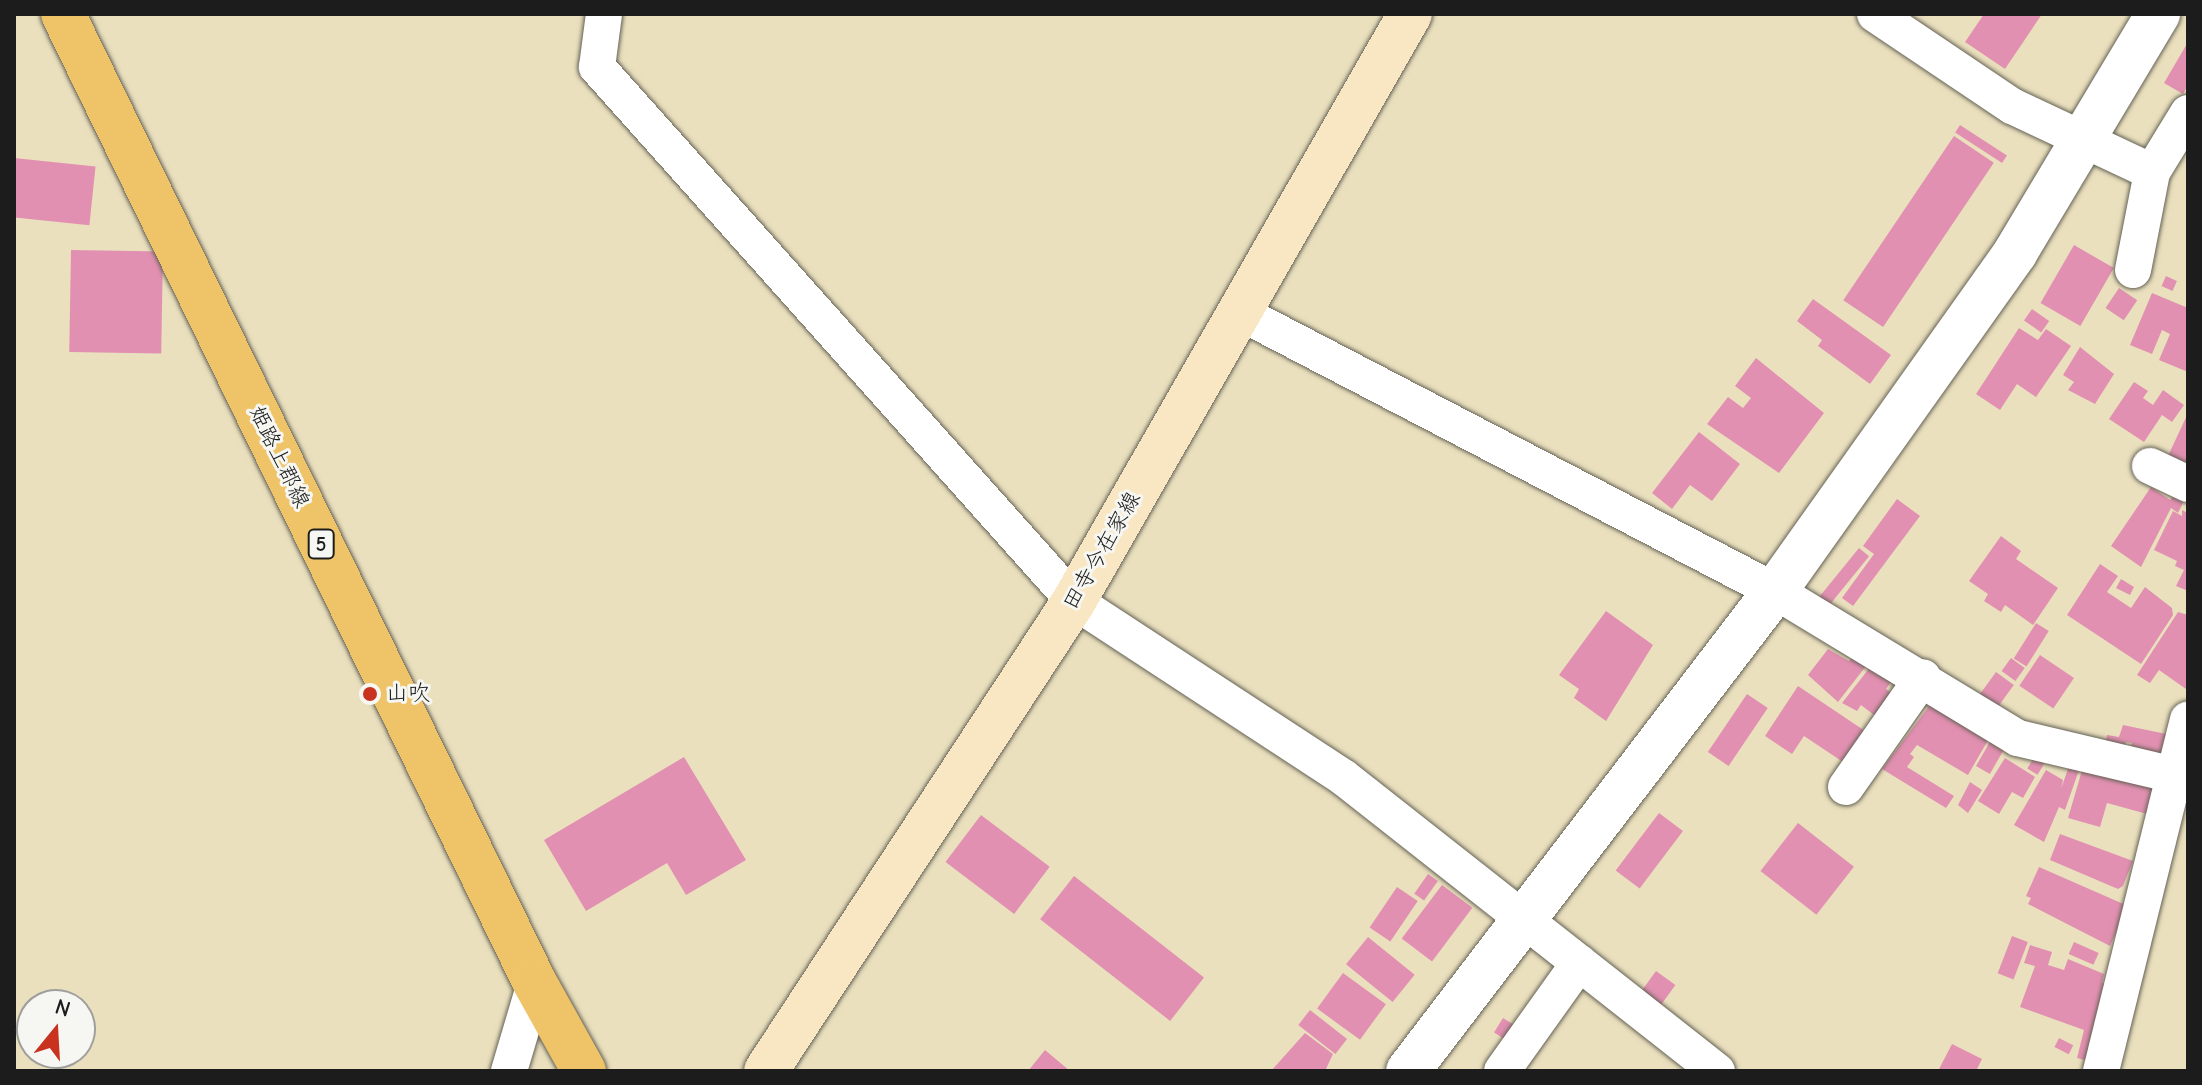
<!DOCTYPE html>
<html>
<head>
<meta charset="utf-8">
<style>
	body { margin:0 }
	#map { position:relative; width:2202px; height:1085px; overflow:hidden; background:#eae0be; font-family:"Comic Neue","Klee One",sans-serif }
	div>[style] { position:absolute }
	[style*='--x'] { left:calc(var(--x)*1px); top:calc(var(--y)*1px); width:calc(var(--w)*1px); rotate:calc(var(--a)*1deg) }
	.building>* { inset:0; background:#e290b1; transform-origin:0 0 }
	.roads { filter:drop-shadow(0 0 2px #646155) drop-shadow(0 0 2px #646155) }
	.minor>* { height:36px; margin:-18px; padding:0 18px; transform-origin:18px; border-radius:18px; background:#fff }
	.tertiary>* { height:44px; margin:-22px; padding:0 22px; transform-origin:22px; border-radius:22px; background:#fff }
	.secondary>* { height:44px; margin:-22px; padding:0 22px; transform-origin:22px; border-radius:22px; background:#f9e7c3 }
	.primary>* { height:44px; margin:-22px; padding:0 22px; transform-origin:22px; border-radius:22px; background:#efc469 }
	.dots>* { width:22px; height:22px; translate:-50% -50%; box-sizing:border-box; border:4px solid #f6f6f2; border-radius:50% }
	span { translate:-50% -50%; white-space:nowrap; text-align:center; line-height:1.15; -webkit-text-stroke:6px #f6f6f2; paint-order:stroke }
	.shield-label span { padding:2px 6px; background:#f6f6f2; border:2px solid; border-radius:6px; -webkit-text-stroke-width:0 }
	.shield-label { font-size:20px; color:#1c1c1c; font-weight:700 }
	.street-label { font-size:22px; color:#1c1c1c }
	.poi-label { font-size:22px; color:#1c1c1c }
	.left { translate:0 -50%; text-align:left }
	.frame { position:absolute; inset:0; border:16px solid #1c1c1c; pointer-events:none }
	.north { position:absolute; left:16px; top:989px; width:80px; height:80px; box-sizing:border-box; background:#f6f6f2; border:2px solid #9f9f9c; border-radius:50%; rotate:18deg; font-size:22px; font-weight:700; line-height:32px; text-align:center; color:#1c1c1c }
	.north::after { content:''; display:block; margin:auto; width:28px; height:36px; background:#c8321e; clip-path:polygon(50% 0,100% 100%,50% 72%,0 100%) }
</style>
</head>
<body>
<div id="map">
	<div class="building">
		<i style="clip-path:polygon(1984px 14px,2042px 14px,2005px 69px,1965px 42px)"></i>
		<i style="clip-path:polygon(2188px 42px,2188px 85px,2183px 94px,2164px 83px)"></i>
		<i style="left:1960px;top:125px;width:56px;height:9px;rotate:33deg"></i>
		<i style="left:1954px;top:136px;width:48px;height:198px;rotate:34deg"></i>
		<i style="left:14px;top:158px;width:82px;height:59px;rotate:6deg"></i>
		<i style="left:2074px;top:245px;width:46px;height:67px;rotate:30deg"></i>
		<i style="left:71px;top:250px;width:92px;height:102px;rotate:1deg"></i>
		<i style="left:2166px;top:276px;width:12px;height:11px;rotate:24deg"></i>
		<i style="left:2119px;top:288px;width:22px;height:24px;rotate:34deg"></i>
		<i style="clip-path:polygon(2152px 293px,2188px 308px,2188px 372px,2159px 360px,2170px 334px,2162px 330px,2152px 354px,2130px 345px)"></i>
		<i style="clip-path:polygon(1813px 299px,1891px 355px,1870px 384px,1818px 346px,1822px 340px,1797px 321px)"></i>
		<i style="left:2032px;top:309px;width:21px;height:14px;rotate:35deg"></i>
		<i style="clip-path:polygon(2019px 328px,2038px 340px,2046px 329px,2071px 346px,2036px 397px,2017px 384px,2000px 410px,1976px 394px)"></i>
		<i style="clip-path:polygon(2080px 347px,2114px 374px,2095px 404px,2068px 390px,2074px 382px,2063px 375px)"></i>
		<i style="clip-path:polygon(1756px 358px,1824px 413px,1779px 473px,1707px 424px,1728px 397px,1743px 408px,1751px 398px,1735px 386px)"></i>
		<i style="clip-path:polygon(2134px 382px,2148px 391px,2143px 398px,2153px 405px,2163px 390px,2184px 405px,2172px 422px,2162px 415px,2144px 442px,2109px 419px)"></i>
		<i style="clip-path:polygon(2188px 413px,2188px 466px,2168px 456px)"></i>
		<i style="clip-path:polygon(1699px 432px,1740px 464px,1712px 501px,1690px 485px,1672px 509px,1652px 493px)"></i>
		<i style="clip-path:polygon(2151px 487px,2170px 500px,2178px 489px,2187px 495px,2178px 513px,2171px 508px,2141px 567px,2111px 546px)"></i>
		<i style="clip-path:polygon(1897px 499px,1920px 516px,1853px 606px,1842px 598px,1874px 554px,1863px 546px)"></i>
		<i style="clip-path:polygon(2182px 510px,2188px 513px,2188px 591px,2176px 586px,2184px 570px,2175px 566px,2177px 561px,2154px 550px,2173px 511px,2182px 516px)"></i>
		<i style="clip-path:polygon(2001px 536px,2021px 551px,2016px 559px,2058px 588px,2033px 625px,2005px 605px,2001px 612px,1984px 601px,1988px 594px,1969px 581px)"></i>
		<i style="left:1859px;top:548px;width:13px;height:69px;rotate:39deg"></i>
		<i style="clip-path:polygon(2100px 564px,2118px 576px,2107px 592px,2131px 608px,2145px 587px,2172px 608px,2173px 615px,2141px 664px,2067px 615px)"></i>
		<i style="clip-path:polygon(2121px 579px,2134px 587px,2130px 595px,2116px 588px)"></i>
		<i style="clip-path:polygon(1606px 611px,1653px 645px,1606px 721px,1574px 698px,1579px 689px,1559px 675px)"></i>
		<i style="clip-path:polygon(2178px 612px,2188px 615px,2186px 689px,2159px 670px,2150px 683px,2137px 675px)"></i>
		<i style="left:2036px;top:623px;width:15px;height:42px;rotate:32deg"></i>
		<i style="clip-path:polygon(1828px 649px,1849px 661px,1853px 656px,1866px 666px,1838px 702px,1808px 675px)"></i>
		<i style="left:2040px;top:655px;width:41px;height:37px;rotate:34deg"></i>
		<i style="left:2011px;top:658px;width:17px;height:16px;rotate:36deg"></i>
		<i style="clip-path:polygon(1871px 666px,1891px 682px,1886px 689px,1895px 696px,1878px 718px,1861px 705px,1857px 711px,1842px 703px)"></i>
		<i style="left:1996px;top:672px;width:22px;height:29px;rotate:36deg"></i>
		<i style="clip-path:polygon(1798px 686px,1865px 731px,1843px 762px,1804px 736px,1792px 754px,1765px 736px)"></i>
		<i style="left:1747px;top:694px;width:25px;height:70px;rotate:34deg"></i>
		<i style="clip-path:polygon(1933px 701px,1991px 735px,1968px 775px,1917px 745px,1910px 754px,1914px 757px,1907px 767px,1954px 796px,1946px 808px,1882px 769px)"></i>
		<i style="clip-path:polygon(2123px 725px,2171px 735px,2161px 760px,2129px 752px,2132px 743px,2126px 742px,2124px 752px,2104px 748px,2107px 735px,2119px 737px)"></i>
		<i style="left:1991px;top:740px;width:16px;height:30px;rotate:30deg"></i>
		<i style="left:2036px;top:754px;width:12px;height:17px;rotate:31deg"></i>
		<i style="clip-path:polygon(684px 757px,746px 860px,686px 895px,667px 863px,586px 911px,544px 840px)"></i>
		<i style="clip-path:polygon(2005px 758px,2035px 777px,2023px 798px,2012px 792px,1999px 814px,1978px 801px)"></i>
		<i style="clip-path:polygon(2069px 766px,2079px 770px,2065px 810px,2059px 807px,2044px 842px,2014px 825px,2046px 770px,2063px 780px,2061px 789px)"></i>
		<i style="clip-path:polygon(2083px 767px,2155px 785px,2147px 814px,2107px 803px,2100px 827px,2068px 818px)"></i>
		<i style="clip-path:polygon(1970px 782px,1982px 790px,1968px 813px,1958px 805px)"></i>
		<i style="left:1659px;top:813px;width:30px;height:72px;rotate:37deg"></i>
		<i style="left:981px;top:815px;width:86px;height:59px;rotate:37deg"></i>
		<i style="left:1798px;top:823px;width:71px;height:61px;rotate:38deg"></i>
		<i style="clip-path:polygon(2060px 834px,2133px 861px,2123px 886px,2118px 889px,2050px 860px)"></i>
		<i style="clip-path:polygon(2039px 867px,2128px 906px,2110px 946px,2028px 904px,2031px 898px,2026px 896px)"></i>
		<i style="left:1428px;top:874px;width:12px;height:24px;rotate:35deg"></i>
		<i style="left:1074px;top:876px;width:165px;height:55px;rotate:38deg"></i>
		<i style="left:1442px;top:885px;width:38px;height:67px;rotate:37deg"></i>
		<i style="left:1397px;top:887px;width:25px;height:49px;rotate:34deg"></i>
		<i style="left:2012px;top:936px;width:17px;height:40px;rotate:21deg"></i>
		<i style="left:1368px;top:937px;width:60px;height:35px;rotate:39deg"></i>
		<i style="left:2074px;top:942px;width:27px;height:13px;rotate:24deg"></i>
		<i style="clip-path:polygon(2030px 945px,2052px 952px,2048px 965px,2064px 970px,2068px 959px,2104px 974px,2102px 983px,2110px 985px,2092px 1062px,2077px 1058px,2084px 1030px,2020px 1007px,2035px 966px,2024px 963px)"></i>
		<i style="left:1656px;top:971px;width:24px;height:25px;rotate:36deg"></i>
		<i style="left:1343px;top:973px;width:53px;height:44px;rotate:36deg"></i>
		<i style="left:1310px;top:1010px;width:47px;height:19px;rotate:38deg"></i>
		<i style="left:1503px;top:1018px;width:15px;height:17px;rotate:32deg"></i>
		<i style="clip-path:polygon(1305px 1033px,1333px 1054px,1325px 1071px,1271px 1071px)"></i>
		<i style="left:2059px;top:1038px;width:16px;height:10px;rotate:27deg"></i>
		<i style="clip-path:polygon(1952px 1044px,1982px 1059px,1976px 1071px,1938px 1071px)"></i>
		<i style="clip-path:polygon(1045px 1050px,1070px 1071px,1028px 1071px)"></i>
	</div>
	<div class="roads">
		<div class="minor">
			<i style="--x:604;--y:14;--w:53;--a:97.5"></i>
			<i style="--x:597;--y:67;--w:716;--a:48.23"></i>
			<i style="--x:1074;--y:601;--w:321;--a:33.2"></i>
			<i style="--x:1343;--y:777;--w:476;--a:38.2"></i>
			<i style="--x:1875;--y:14;--w:165;--a:33.9"></i>
			<i style="--x:2012;--y:106;--w:155;--a:25.2"></i>
			<i style="--x:2133;--y:270;--w:100;--a:-79"></i>
			<i style="--x:2152;--y:172;--w:69;--a:-58.6"></i>
			<i style="--x:1239;--y:312;--w:604;--a:27.5"></i>
			<i style="--x:1775;--y:591;--w:284;--a:31.2"></i>
			<i style="--x:2018;--y:738;--w:160;--a:13.3"></i>
			<i style="--x:2150;--y:466;--w:42;--a:25.3"></i>
			<i style="--x:1846;--y:787;--w:134;--a:-55"></i>
			<i style="--x:509;--y:1071;--w:92;--a:-73.5"></i>
			<i style="--x:1502;--y:1071;--w:133;--a:-54.5"></i>
			<i style="--x:2101;--y:1071;--w:362;--a:-76.1"></i>
		</div>
		<div class="tertiary">
			<i style="--x:1408;--y:1071;--w:604;--a:-52.6"></i>
			<i style="--x:1775;--y:591;--w:415;--a:-54.6"></i>
			<i style="--x:2015;--y:253;--w:279;--a:-59.1"></i>
		</div>
		<div class="secondary">
			<i style="--x:766;--y:1071;--w:562;--a:-56.76"></i>
			<i style="--x:1074;--y:601;--w:676;--a:-60.21"></i>
		</div>
		<div class="primary">
			<i style="--x:63;--y:14;--w:1078;--a:64.03"></i>
			<i style="--x:535;--y:983;--w:101;--a:60.9"></i>
		</div>
	</div>
	<div class="dots">
		<i style="left:370px;top:694px;background:#c8321e"></i>
	</div>
	<div class="shield-label">
		<span style="left:321px;top:544px">5</span>
	</div>
	<div class="street-label">
		<span style="left:279px;top:457px;rotate:64deg">姫路上郡線</span>
		<span style="left:1102px;top:551px;rotate:-60deg">田寺今在家線</span>
	</div>
	<div class="poi-label">
		<span class="left" style="left:386px;top:694px">山吹</span>
	</div>
	<div class="frame"></div>
	<div class="north">N</div>
</div>
</body>
</html>
